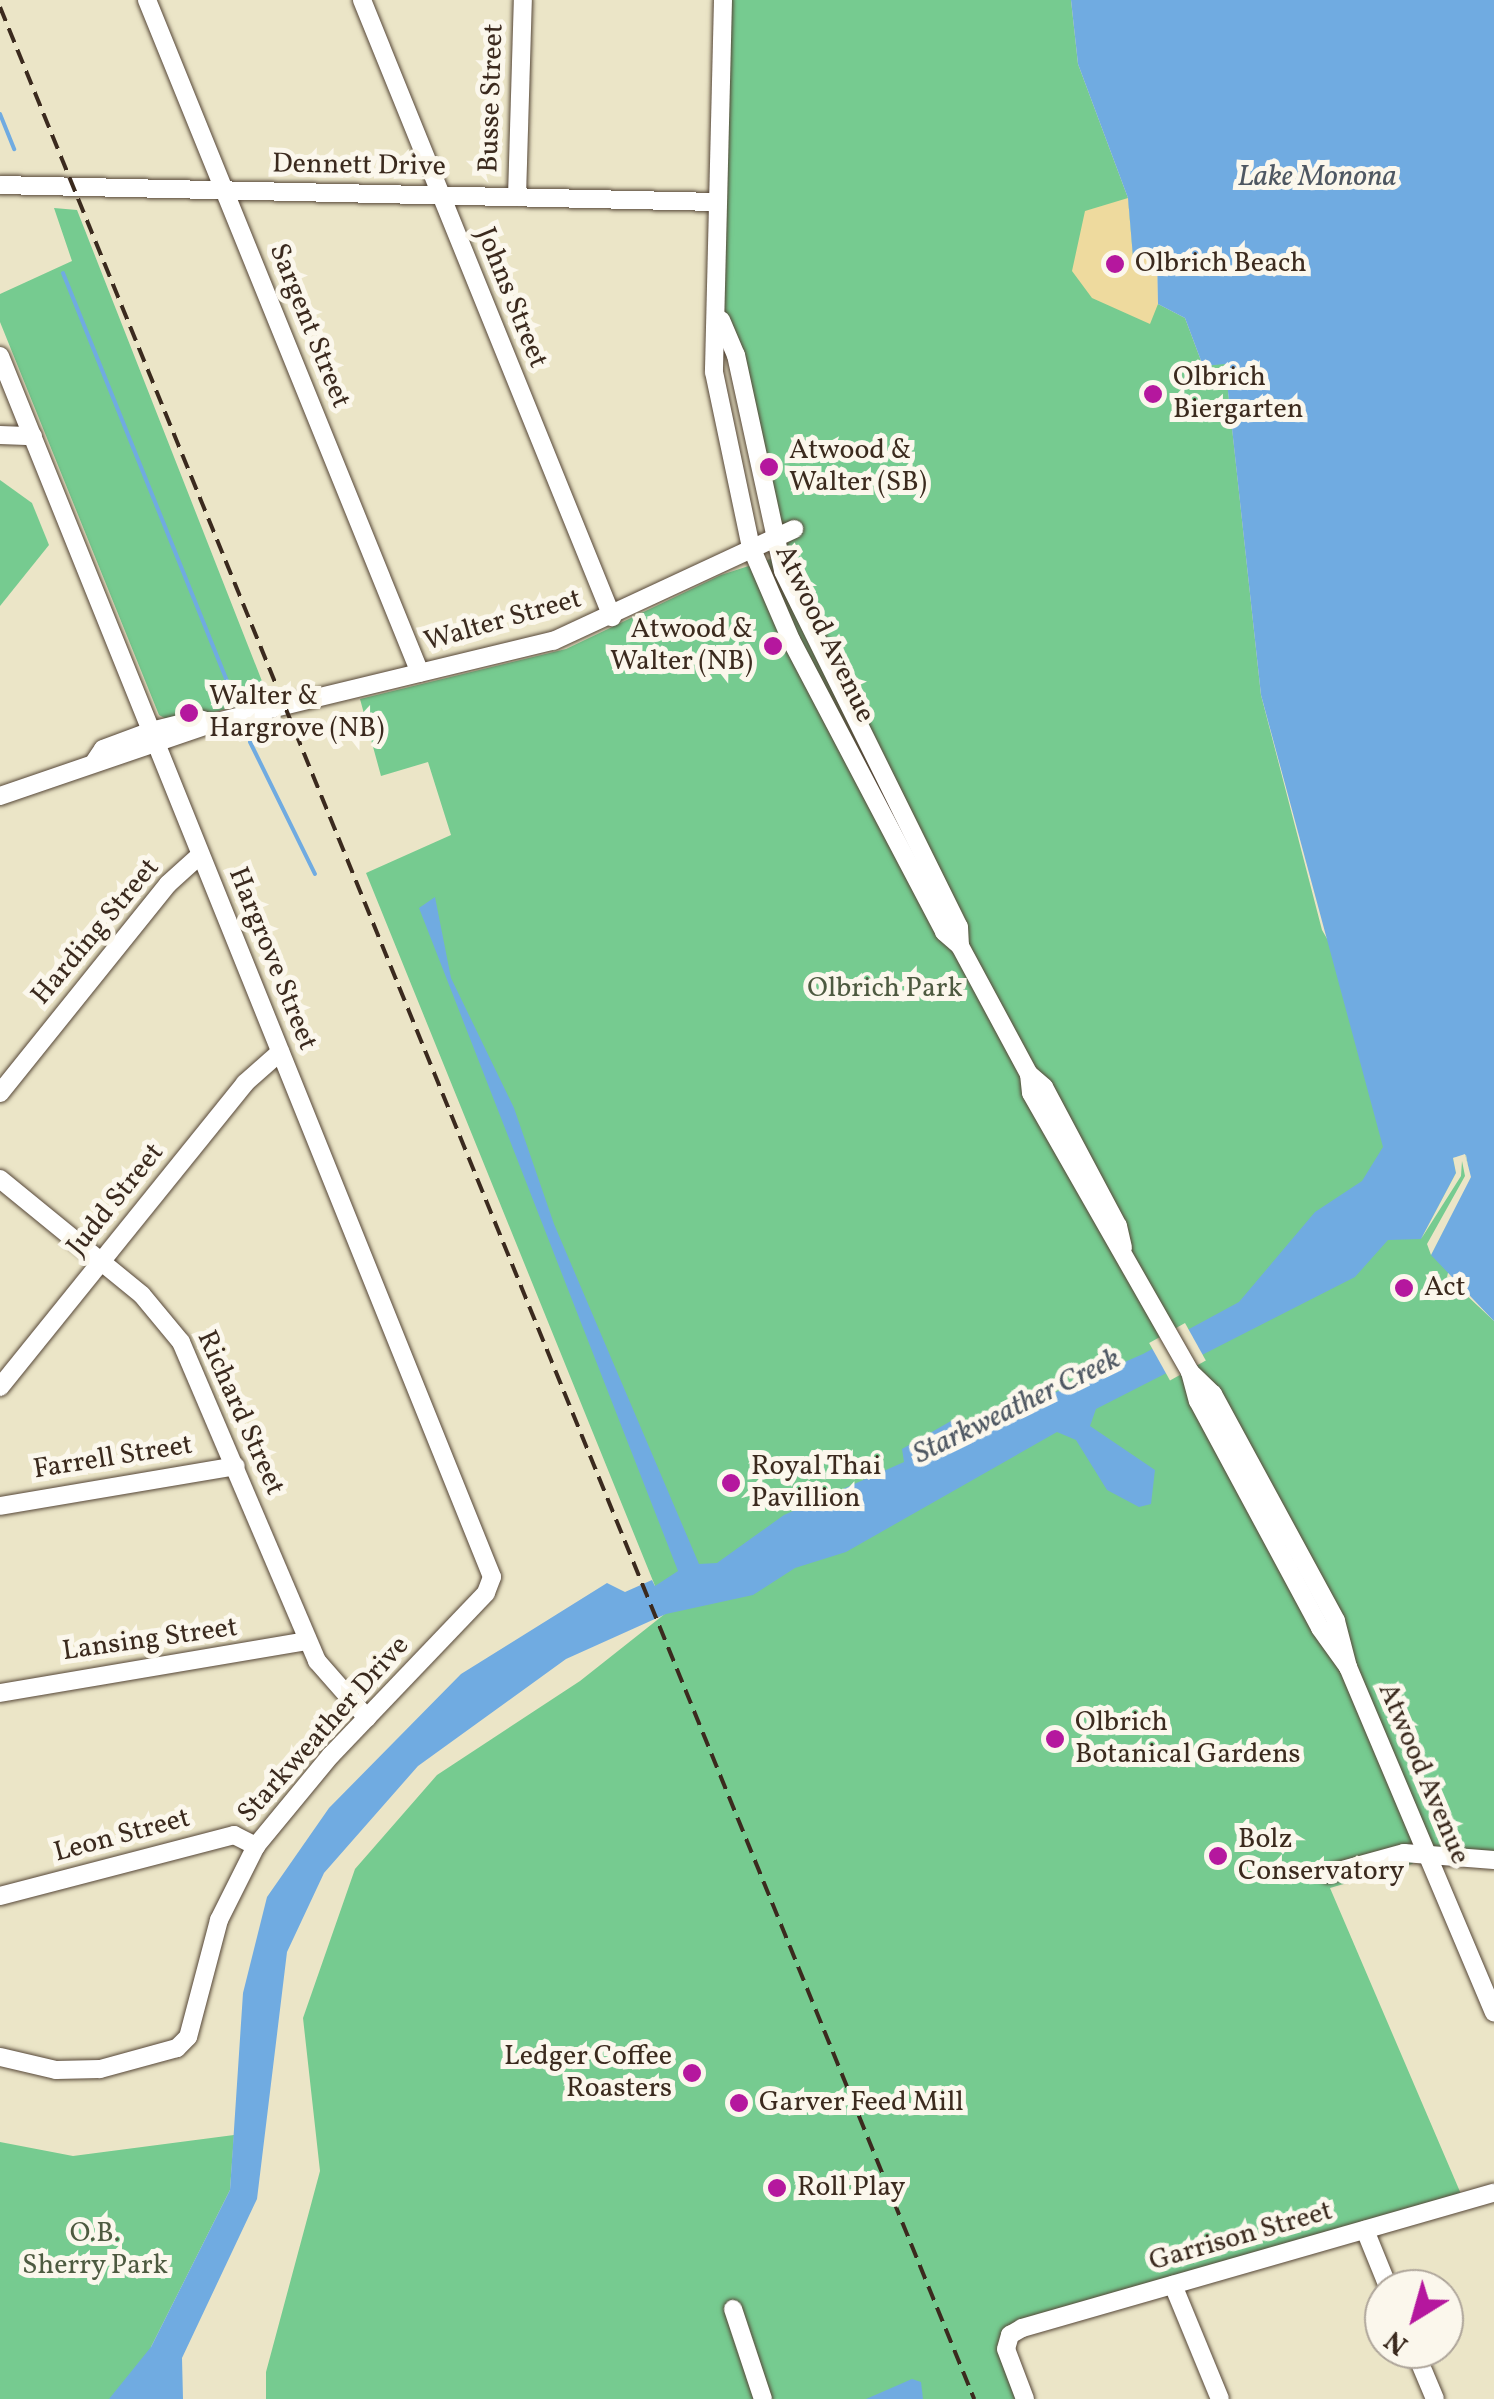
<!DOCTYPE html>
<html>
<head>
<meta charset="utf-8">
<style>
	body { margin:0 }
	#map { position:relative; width:1494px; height:2399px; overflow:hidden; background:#ebe5c7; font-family:Vollkorn,serif }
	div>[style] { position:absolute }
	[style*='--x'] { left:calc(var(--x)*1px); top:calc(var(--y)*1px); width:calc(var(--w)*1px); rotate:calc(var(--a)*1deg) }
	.green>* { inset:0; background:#76cb90 }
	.sand>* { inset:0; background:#eeda9e }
	.water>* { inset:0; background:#70abe1 }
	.pier>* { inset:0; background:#ebe5c7; transform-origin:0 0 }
	.stream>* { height:4px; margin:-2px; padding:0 2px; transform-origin:2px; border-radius:2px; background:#70abe1 }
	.roads { filter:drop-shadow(0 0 2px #554637) drop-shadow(0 0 2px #554637) }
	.minor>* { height:18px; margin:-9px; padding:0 9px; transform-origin:9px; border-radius:9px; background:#fff }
	.rail>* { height:4px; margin-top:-2px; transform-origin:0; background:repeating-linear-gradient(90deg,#3b2a1e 0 15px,transparent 0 23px) }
	.dots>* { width:28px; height:28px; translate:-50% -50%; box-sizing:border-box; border:5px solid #fbf7ec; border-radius:50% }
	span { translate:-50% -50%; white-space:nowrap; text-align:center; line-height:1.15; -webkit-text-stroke:10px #fbf7ec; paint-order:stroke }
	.street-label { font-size:28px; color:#3b2a1e }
	.poi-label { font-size:28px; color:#3b2a1e }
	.left { translate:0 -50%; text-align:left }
	.right { translate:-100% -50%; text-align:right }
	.park-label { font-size:28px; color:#4d5a40 }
	.water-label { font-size:30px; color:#4e5762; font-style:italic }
	.north { position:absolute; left:1364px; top:2269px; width:100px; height:100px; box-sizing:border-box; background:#fbf7ec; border:2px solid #aea59a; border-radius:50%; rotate:217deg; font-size:28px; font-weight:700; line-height:40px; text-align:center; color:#3b2a1e }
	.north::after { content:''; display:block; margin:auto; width:35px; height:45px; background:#b5179e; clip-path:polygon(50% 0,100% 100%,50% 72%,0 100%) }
</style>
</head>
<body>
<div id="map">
	<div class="green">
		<i style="clip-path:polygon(723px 0,1071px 0,1078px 64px,1128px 198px,1133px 256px,1158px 304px,1185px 318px,1203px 366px,1225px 363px,1261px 695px,1322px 930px,1453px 1158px,1465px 1154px,1471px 1176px,1447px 1277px,1494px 1321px,1494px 1860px,1426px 1852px,1412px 1864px,1330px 1888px,1464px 2201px,1010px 2335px,1025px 2399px,266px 2399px,266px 2372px,320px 2171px,303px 2018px,355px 1869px,437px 1775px,580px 1681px,666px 1613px,366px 873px,451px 835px,428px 762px,381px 776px,360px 699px,566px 649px,721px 575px,786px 554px,720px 320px)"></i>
		<i style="clip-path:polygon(54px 208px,77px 210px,269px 699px,172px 722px,159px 715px,0 322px,0 294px,72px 261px)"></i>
		<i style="clip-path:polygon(0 480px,32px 503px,49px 545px,0 606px)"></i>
		<i style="clip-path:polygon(234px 2135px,230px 2190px,151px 2347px,148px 2399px,0 2399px,0 2142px,73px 2156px)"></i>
	</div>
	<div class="sand">
		<i style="clip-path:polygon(1128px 198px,1133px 256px,1157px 255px,1158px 304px,1150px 324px,1092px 298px,1072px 271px,1085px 211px)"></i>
	</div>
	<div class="water">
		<i style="clip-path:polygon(1071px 0,1494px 0,1494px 1321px,1431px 1255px,1470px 1177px,1466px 1155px,1453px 1158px,1456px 1173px,1421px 1239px,1388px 1240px,1355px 1277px,1096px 1409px,1090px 1426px,1155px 1470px,1151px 1504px,1139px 1507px,1107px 1490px,1076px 1440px,1057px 1432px,846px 1552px,795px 1568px,753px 1595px,666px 1614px,566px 1659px,418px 1766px,324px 1873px,287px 1952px,257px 2199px,182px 2358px,183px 2399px,109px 2399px,151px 2347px,230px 2190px,243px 1993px,267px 1897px,329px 1808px,461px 1674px,607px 1583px,625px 1592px,652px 1580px,655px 1586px,678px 1571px,419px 908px,435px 897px,451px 978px,514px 1108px,554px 1224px,699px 1564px,717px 1563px,784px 1515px,904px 1462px,902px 1449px,951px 1421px,969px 1430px,1143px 1354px,1239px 1302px,1315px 1212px,1362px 1181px,1383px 1147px,1261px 695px,1225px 364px,1203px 366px,1185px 318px,1158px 304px,1157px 255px,1133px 257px,1128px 198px,1078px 64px)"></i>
		<i style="clip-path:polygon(912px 2379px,921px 2382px,923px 2399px,866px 2399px)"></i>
	</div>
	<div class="pier">
		<i style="clip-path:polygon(1465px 1154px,1471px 1177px,1431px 1255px,1427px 1244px,1465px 1176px,1462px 1161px,1461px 1176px,1421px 1239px,1456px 1173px,1453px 1158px)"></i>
		<i style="left:1185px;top:1323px;width:43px;height:41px;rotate:61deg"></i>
	</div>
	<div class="stream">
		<i style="--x:0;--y:114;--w:38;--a:68"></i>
		<i style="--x:63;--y:273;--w:454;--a:68.1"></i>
		<i style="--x:250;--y:742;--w:147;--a:63.8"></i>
	</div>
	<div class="roads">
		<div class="minor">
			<i style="--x:147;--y:0;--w:726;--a:67.92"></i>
			<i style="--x:362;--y:0;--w:666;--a:67.94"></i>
			<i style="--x:723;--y:0;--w:372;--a:91.4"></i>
			<i style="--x:714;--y:372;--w:179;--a:78.1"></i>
			<i style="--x:751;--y:547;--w:101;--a:66.7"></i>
			<i style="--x:791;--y:640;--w:330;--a:62.3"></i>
			<i style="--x:944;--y:932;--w:21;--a:41"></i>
			<i style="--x:960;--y:946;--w:145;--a:61.7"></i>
			<i style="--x:1029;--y:1074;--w:19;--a:84"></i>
			<i style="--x:1031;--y:1093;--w:321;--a:60.3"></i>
			<i style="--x:1190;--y:1372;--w:30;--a:75"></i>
			<i style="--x:1198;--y:1401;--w:258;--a:61.7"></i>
			<i style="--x:1320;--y:1628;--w:48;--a:54.3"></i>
			<i style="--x:0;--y:185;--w:717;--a:1.36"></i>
			<i style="--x:517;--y:197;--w:197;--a:-88.3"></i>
			<i style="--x:721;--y:320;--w:38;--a:67"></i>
			<i style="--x:736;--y:355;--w:221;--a:77.7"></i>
			<i style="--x:783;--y:571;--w:397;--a:63.7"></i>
			<i style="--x:959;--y:927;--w:19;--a:87"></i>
			<i style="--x:0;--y:356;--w:1316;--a:68.05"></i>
			<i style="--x:492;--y:1577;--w:17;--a:111"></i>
			<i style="--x:486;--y:1593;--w:224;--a:133.7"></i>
			<i style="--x:331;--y:1755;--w:118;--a:129.5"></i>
			<i style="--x:256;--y:1846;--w:83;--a:116.6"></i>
			<i style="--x:219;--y:1920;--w:121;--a:104.8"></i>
			<i style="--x:188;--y:2037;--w:16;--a:135"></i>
			<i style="--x:177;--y:2048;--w:80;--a:164.7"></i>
			<i style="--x:100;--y:2069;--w:44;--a:178.7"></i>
			<i style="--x:56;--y:2070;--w:57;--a:-166.9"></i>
			<i style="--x:0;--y:435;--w:33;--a:2"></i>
			<i style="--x:95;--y:761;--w:14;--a:-56"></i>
			<i style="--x:103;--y:749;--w:51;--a:-20.6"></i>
			<i style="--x:151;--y:731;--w:49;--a:-14"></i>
			<i style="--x:199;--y:719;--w:15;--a:16"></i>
			<i style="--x:0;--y:796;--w:225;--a:-18.9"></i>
			<i style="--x:213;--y:723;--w:350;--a:-13.6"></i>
			<i style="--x:553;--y:641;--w:266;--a:-24.9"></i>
			<i style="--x:1029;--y:1074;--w:20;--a:41"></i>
			<i style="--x:1044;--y:1087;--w:157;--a:62"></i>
			<i style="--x:1118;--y:1226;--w:22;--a:77"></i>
			<i style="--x:0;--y:1093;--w:268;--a:-51.2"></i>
			<i style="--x:168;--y:884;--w:42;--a:-42.1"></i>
			<i style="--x:0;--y:1179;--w:183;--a:39.2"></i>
			<i style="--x:142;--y:1295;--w:61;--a:50.3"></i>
			<i style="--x:181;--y:1342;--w:347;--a:66.9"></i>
			<i style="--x:317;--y:1661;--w:76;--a:48.7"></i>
			<i style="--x:1190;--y:1372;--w:32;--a:44"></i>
			<i style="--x:1213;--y:1394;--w:258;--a:61.5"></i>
			<i style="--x:1336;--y:1621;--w:48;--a:75.4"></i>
			<i style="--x:1348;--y:1667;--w:375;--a:67.1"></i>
			<i style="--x:0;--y:1387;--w:390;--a:-51.1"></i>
			<i style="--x:245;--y:1083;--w:47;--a:-41.5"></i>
			<i style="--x:0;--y:1506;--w:239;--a:-9.6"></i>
			<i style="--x:0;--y:1693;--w:312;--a:-9.6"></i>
			<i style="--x:1328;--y:1874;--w:79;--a:-15.4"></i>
			<i style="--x:1404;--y:1853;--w:90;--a:4.4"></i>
			<i style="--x:0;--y:1896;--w:242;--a:-14.6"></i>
			<i style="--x:234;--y:1835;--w:25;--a:27"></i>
			<i style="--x:1365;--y:2230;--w:64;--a:67.9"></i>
			<i style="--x:1173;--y:2285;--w:123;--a:67.6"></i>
			<i style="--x:733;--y:2309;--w:95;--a:71.6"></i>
			<i style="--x:1414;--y:2349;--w:54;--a:67.2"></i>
			<i style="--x:1025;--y:2399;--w:53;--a:-110.8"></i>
			<i style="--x:1006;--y:2349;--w:15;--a:-74"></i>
			<i style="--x:1010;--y:2335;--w:14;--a:-30"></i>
			<i style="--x:1022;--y:2328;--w:491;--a:-16"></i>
		</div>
	</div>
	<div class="rail">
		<i style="--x:0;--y:7;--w:2583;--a:67.84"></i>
	</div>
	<div class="dots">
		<i style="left:1115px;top:264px;background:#b5179e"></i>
		<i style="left:1153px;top:394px;background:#b5179e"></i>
		<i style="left:769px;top:467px;background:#b5179e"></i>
		<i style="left:773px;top:646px;background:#b5179e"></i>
		<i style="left:189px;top:713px;background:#b5179e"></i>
		<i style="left:1404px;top:1288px;background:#b5179e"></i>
		<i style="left:731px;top:1483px;background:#b5179e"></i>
		<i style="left:1055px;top:1739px;background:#b5179e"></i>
		<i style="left:1218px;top:1856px;background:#b5179e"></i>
		<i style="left:692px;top:2073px;background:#b5179e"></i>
		<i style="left:739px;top:2103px;background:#b5179e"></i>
		<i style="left:777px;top:2188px;background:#b5179e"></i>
	</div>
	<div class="street-label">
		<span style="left:492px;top:98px;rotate:-88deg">Busse Street</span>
		<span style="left:359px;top:166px;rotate:1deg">Dennett Drive</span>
		<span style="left:511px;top:298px;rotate:68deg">Johns Street</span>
		<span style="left:309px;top:326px;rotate:68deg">Sargent Street</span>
		<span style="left:503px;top:621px;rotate:-16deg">Walter Street</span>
		<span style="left:824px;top:634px;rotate:64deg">Atwood Avenue</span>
		<span style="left:96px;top:932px;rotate:-50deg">Harding Street</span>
		<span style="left:272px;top:959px;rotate:68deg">Hargrove Street</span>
		<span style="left:116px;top:1200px;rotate:-51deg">Judd Street</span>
		<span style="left:240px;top:1413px;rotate:66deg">Richard Street</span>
		<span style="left:113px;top:1458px;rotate:-9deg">Farrell Street</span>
		<span style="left:150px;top:1640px;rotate:-8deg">Lansing Street</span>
		<span style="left:324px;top:1730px;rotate:-48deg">Starkweather Drive</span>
		<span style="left:1423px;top:1774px;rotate:67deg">Atwood Avenue</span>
		<span style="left:122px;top:1836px;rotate:-15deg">Leon Street</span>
		<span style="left:1241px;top:2237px;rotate:-16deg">Garrison Street</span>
	</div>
	<div class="poi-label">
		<span class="left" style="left:1135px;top:264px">Olbrich Beach</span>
		<span class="left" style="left:1173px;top:394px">Olbrich<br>Biergarten</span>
		<span class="left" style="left:789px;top:467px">Atwood &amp;<br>Walter (SB)</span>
		<span class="right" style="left:753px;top:646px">Atwood &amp;<br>Walter (NB)</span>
		<span class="left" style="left:209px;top:713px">Walter &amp;<br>Hargrove (NB)</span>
		<span class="left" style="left:1424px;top:1288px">Act</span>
		<span class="left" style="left:751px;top:1483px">Royal Thai<br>Pavillion</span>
		<span class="left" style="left:1075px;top:1739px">Olbrich<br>Botanical Gardens</span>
		<span class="left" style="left:1238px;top:1856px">Bolz<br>Conservatory</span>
		<span class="right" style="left:672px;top:2073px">Ledger Coffee<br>Roasters</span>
		<span class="left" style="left:759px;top:2103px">Garver Feed Mill</span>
		<span class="left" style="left:797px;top:2188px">Roll Play</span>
	</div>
	<div class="park-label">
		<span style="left:885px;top:989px">Olbrich Park</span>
		<span style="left:95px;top:2250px">O.B.<br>Sherry Park</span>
	</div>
	<div class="water-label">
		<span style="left:1317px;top:177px">Lake Monona</span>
		<span style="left:1017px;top:1407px;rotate:-26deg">Starkweather Creek</span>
	</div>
	<div class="north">N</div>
</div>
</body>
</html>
